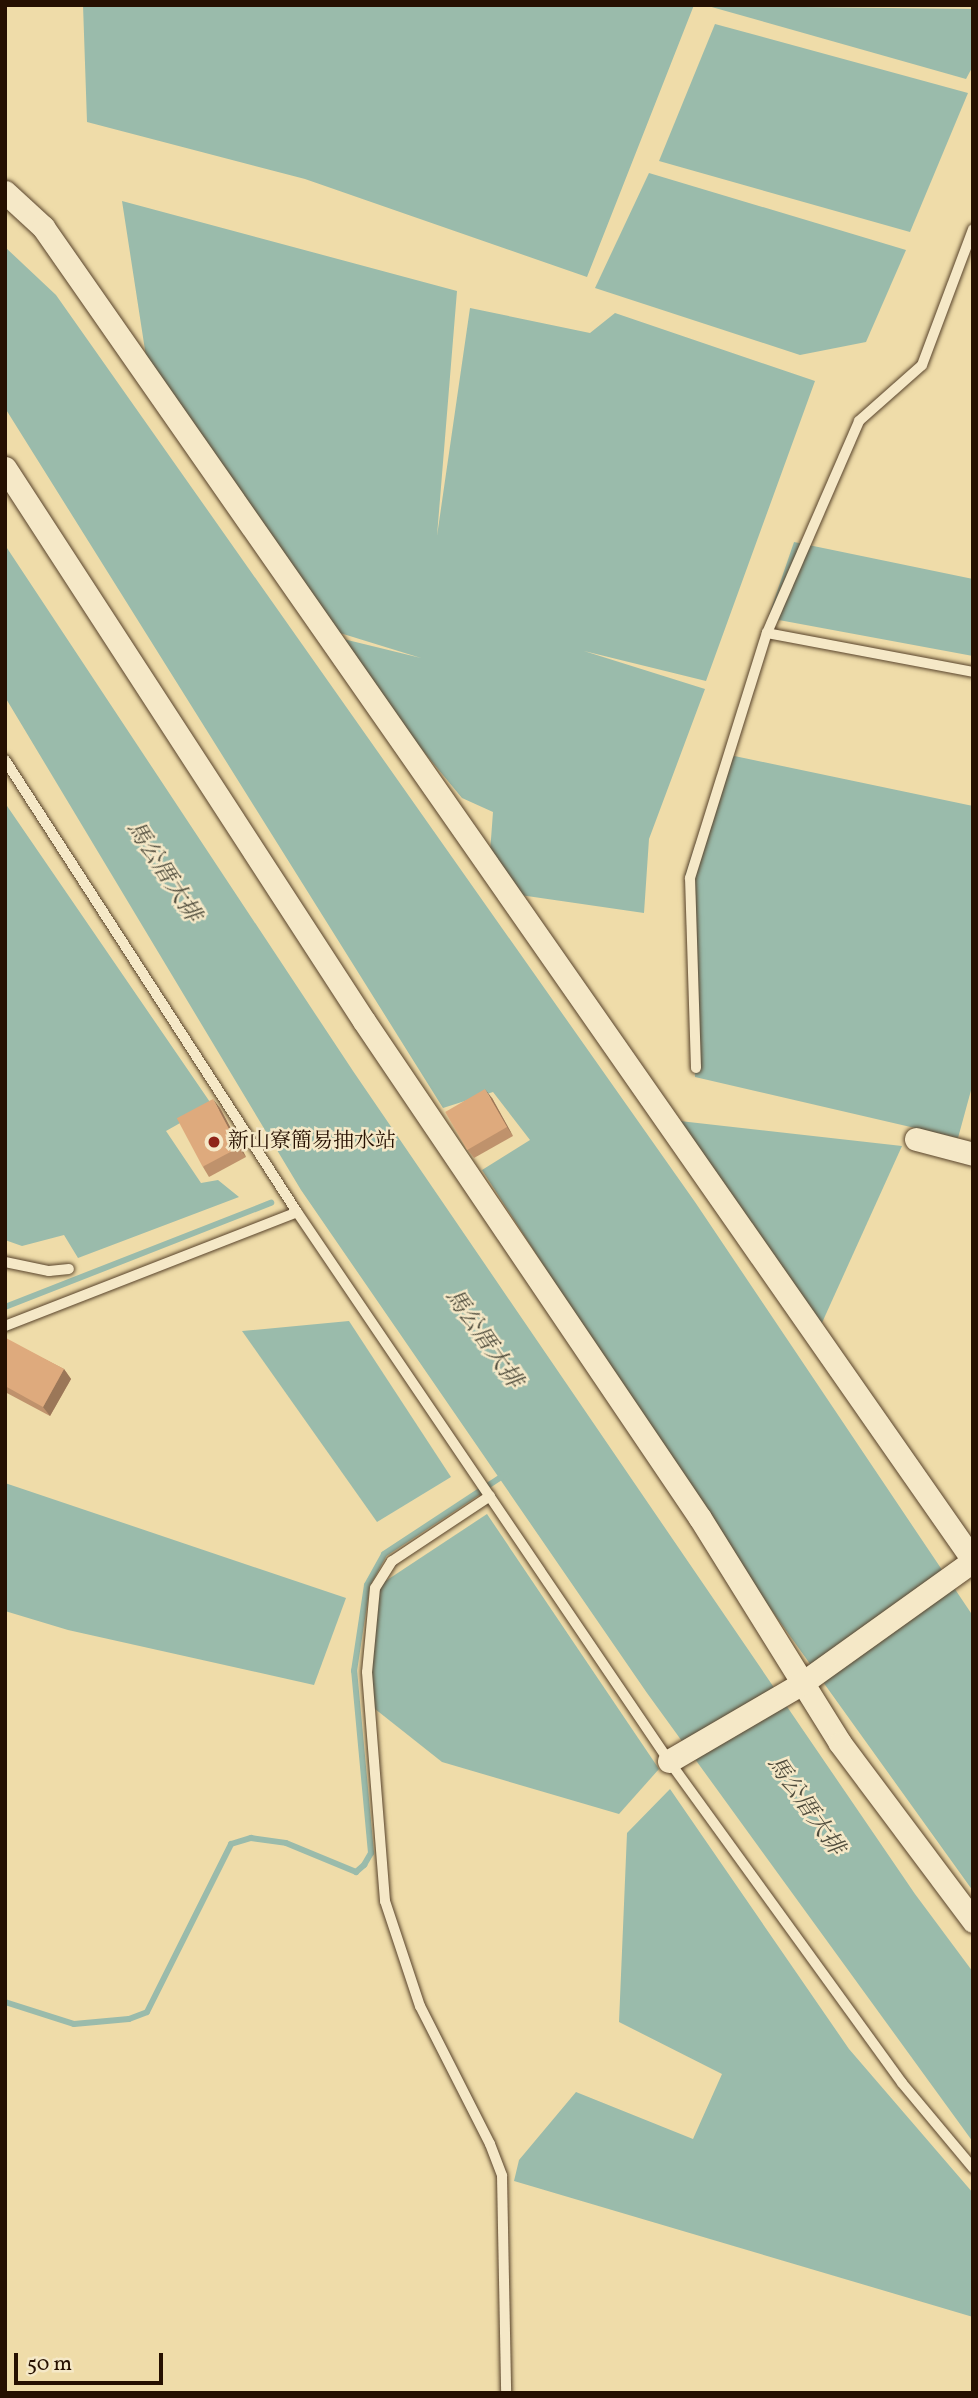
<!DOCTYPE html>
<html>
<head>
<meta charset="utf-8">
<style>
	body { margin:0 }
	#map { position:relative; width:978px; height:2398px; overflow:hidden; background:#efdca9; font-family:Vollkorn,"Noto Serif TC",serif }
	div>[style] { position:absolute }
	[style*='--x'] { left:calc(var(--x)*1px); top:calc(var(--y)*1px); width:calc(var(--w)*1px); rotate:calc(var(--a)*1deg) }
	.water>* { inset:0; background:#9abbab }
	.stream>* { height:6px; margin:-3px; padding:0 3px; transform-origin:3px; border-radius:3px; background:#9abbab }
	.roads { filter:drop-shadow(0 0 2px #58432b) drop-shadow(0 0 2px #58432b) }
	.service>* { height:10px; margin:-5px; padding:0 5px; transform-origin:5px; border-radius:5px; background:#f5e8c7 }
	.minor>* { height:23px; margin:-11.5px; padding:0 11.5px; transform-origin:11.5px; border-radius:11.5px; background:#f5e8c7 }
	.wall>* { inset:0; background:#bf926c }
	.shaded-wall>* { inset:0; background:#9b7758 }
	.building>* { inset:0; background:#deaa7d; transform-origin:0 0 }
	.dots>* { width:19px; height:19px; translate:-50% -50%; box-sizing:border-box; border:4px solid #f5e8c7; border-radius:50% }
	span { translate:-50% -50%; white-space:nowrap; text-align:center; line-height:1.15; -webkit-text-stroke:5px #f5e8c7; paint-order:stroke }
	.poi-label { font-size:21px; color:#261001 }
	.left { translate:0 -50%; text-align:left }
	.water-label { font-size:23px; color:#4f4c3c; font-style:italic }
	.frame { position:absolute; inset:0; border:7px solid #261001; pointer-events:none }
	.scale { position:absolute; left:14px; top:2353px; width:149px; height:32px; box-sizing:border-box; border:4px solid #261001; border-top:0; padding-left:9px; font-size:21px; line-height:24px; white-space:nowrap; color:#261001; -webkit-text-stroke:5px #f5e8c7; paint-order:stroke }
</style>
</head>
<body>
<div id="map">
	<div class="water">
		<i style="clip-path:polygon(83px 5px,385px 6px,694px 5px,587px 277px,305px 179px,87px 122px)"></i>
		<i style="clip-path:polygon(708px 6px,973px 9px,973px 66px,966px 79px)"></i>
		<i style="clip-path:polygon(715px 24px,968px 93px,910px 232px,659px 161px)"></i>
		<i style="clip-path:polygon(649px 173px,906px 250px,866px 342px,800px 355px,595px 288px)"></i>
		<i style="clip-path:polygon(122px 201px,457px 291px,437px 536px,470px 308px,590px 333px,615px 313px,815px 381px,706px 681px,584px 651px,705px 689px,649px 839px,644px 913px,507px 893px,489px 866px,493px 812px,462px 798px,327px 635px,421px 658px,327px 629px,147px 363px)"></i>
		<i style="clip-path:polygon(5px 247px,56px 295px,695px 1202px,973px 1616px,973px 1891px,716px 1533px,482px 1170px,530px 1140px,493px 1092px,443px 1108px,5px 408px)"></i>
		<i style="clip-path:polygon(794px 542px,973px 579px,973px 656px,768px 618px)"></i>
		<i style="clip-path:polygon(5px 545px,353px 1071px,915px 1894px,973px 1972px,973px 2142px,647px 1693px,301px 1190px,5px 697px)"></i>
		<i style="clip-path:polygon(725px 754px,973px 806px,973px 1083px,958px 1138px,695px 1077px,685px 875px)"></i>
		<i style="clip-path:polygon(5px 803px,212px 1105px,166px 1131px,201px 1183px,218px 1180px,239px 1197px,78px 1258px,64px 1235px,22px 1246px,5px 1240px)"></i>
		<i style="clip-path:polygon(662px 1119px,902px 1146px,816px 1336px)"></i>
		<i style="clip-path:polygon(349px 1321px,451px 1477px,377px 1522px,242px 1331px)"></i>
		<i style="clip-path:polygon(5px 1483px,346px 1598px,314px 1685px,68px 1630px,5px 1611px)"></i>
		<i style="clip-path:polygon(487px 1514px,659px 1769px,619px 1814px,442px 1762px,370px 1705px,375px 1588px)"></i>
		<i style="clip-path:polygon(670px 1789px,849px 2049px,973px 2193px,973px 2317px,514px 2181px,519px 2160px,576px 2092px,693px 2139px,722px 2074px,619px 2022px,627px 1833px)"></i>
	</div>
	<div class="stream">
		<i style="--x:5;--y:1307;--w:286;--a:-21.4"></i>
		<i style="--x:5;--y:2002;--w:72;--a:17.7"></i>
		<i style="--x:74;--y:2024;--w:55;--a:-5.2"></i>
		<i style="--x:129;--y:2019;--w:19;--a:-21"></i>
		<i style="--x:147;--y:2012;--w:188;--a:-63.4"></i>
		<i style="--x:231;--y:1844;--w:21;--a:-17"></i>
		<i style="--x:251;--y:1838;--w:35;--a:8"></i>
		<i style="--x:286;--y:1843;--w:76;--a:22.5"></i>
		<i style="--x:356;--y:1872;--w:11;--a:-41"></i>
		<i style="--x:364;--y:1865;--w:14;--a:-60"></i>
		<i style="--x:371;--y:1853;--w:183;--a:-95.3"></i>
		<i style="--x:354;--y:1671;--w:87;--a:-81.4"></i>
		<i style="--x:367;--y:1585;--w:35;--a:-61"></i>
		<i style="--x:384;--y:1554;--w:146;--a:-33.3"></i>
	</div>
	<div class="roads">
		<div class="service">
			<i style="--x:767;--y:633;--w:210;--a:10.7"></i>
			<i style="--x:5;--y:760;--w:538;--a:57.14"></i>
			<i style="--x:297;--y:1212;--w:663;--a:55.88"></i>
			<i style="--x:669;--y:1761;--w:397;--a:54.1"></i>
			<i style="--x:902;--y:2083;--w:111;--a:50.1"></i>
			<i style="--x:696;--y:1068;--w:190;--a:-91.8"></i>
			<i style="--x:690;--y:878;--w:257;--a:-72.6"></i>
			<i style="--x:767;--y:633;--w:231;--a:-66.5"></i>
			<i style="--x:859;--y:421;--w:84;--a:-41.6"></i>
			<i style="--x:922;--y:365;--w:145;--a:-69.4"></i>
			<i style="--x:5;--y:1262;--w:45;--a:11.6"></i>
			<i style="--x:49;--y:1271;--w:20;--a:-6"></i>
			<i style="--x:5;--y:1326;--w:313;--a:-21.3"></i>
			<i style="--x:490;--y:1496;--w:118;--a:146.4"></i>
			<i style="--x:392;--y:1561;--w:32;--a:122"></i>
			<i style="--x:375;--y:1588;--w:84;--a:95.4"></i>
			<i style="--x:367;--y:1672;--w:230;--a:85.5"></i>
			<i style="--x:385;--y:1901;--w:111;--a:71.6"></i>
			<i style="--x:420;--y:2006;--w:155;--a:63.1"></i>
			<i style="--x:490;--y:2144;--w:34;--a:69"></i>
			<i style="--x:502;--y:2176;--w:217;--a:88.9"></i>
		</div>
		<div class="minor">
			<i style="--x:5;--y:192;--w:52;--a:42.6"></i>
			<i style="--x:43;--y:227;--w:1625;--a:55.1"></i>
			<i style="--x:5;--y:468;--w:659;--a:57.01"></i>
			<i style="--x:364;--y:1021;--w:600;--a:55.94"></i>
			<i style="--x:700;--y:1518;--w:265;--a:58.1"></i>
			<i style="--x:840;--y:1743;--w:222;--a:53.2"></i>
			<i style="--x:916;--y:1139;--w:59;--a:14.7"></i>
			<i style="--x:669;--y:1761;--w:153;--a:-30.3"></i>
			<i style="--x:801;--y:1684;--w:211;--a:-35.6"></i>
		</div>
	</div>
	<div class="wall">
		<i style="clip-path:polygon(492px 1098px,513px 1136px,474px 1158px,467px 1149px)"></i>
		<i style="clip-path:polygon(220px 1108px,246px 1157px,209px 1177px,203px 1167px)"></i>
		<i style="clip-path:polygon(5px 1339px,64px 1369px,71px 1379px,50px 1416px,5px 1392px)"></i>
	</div>
	<div class="shaded-wall">
		<i style="clip-path:polygon(485px 1089px,492px 1098px,513px 1136px,507px 1127px)"></i>
		<i style="clip-path:polygon(213px 1099px,220px 1108px,246px 1157px,239px 1148px)"></i>
		<i style="clip-path:polygon(64px 1369px,71px 1379px,50px 1416px,43px 1407px)"></i>
	</div>
	<div class="building">
		<i style="left:485px;top:1089px;width:44px;height:46px;rotate:60deg"></i>
		<i style="left:213px;top:1099px;width:55px;height:41px;rotate:62deg"></i>
		<i style="clip-path:polygon(6px 1338px,64px 1369px,43px 1407px,5px 1386px)"></i>
	</div>
	<div class="dots">
		<i style="left:214px;top:1142px;background:#8f2418"></i>
	</div>
	<div class="poi-label">
		<span class="left" style="left:228px;top:1142px">新山寮簡易抽水站</span>
	</div>
	<div class="water-label">
		<span style="left:163px;top:872px;rotate:57deg">馬公厝大排</span>
		<span style="left:483px;top:1339px;rotate:55deg">馬公厝大排</span>
		<span style="left:805px;top:1806px;rotate:55deg">馬公厝大排</span>
	</div>
	<div class="frame"></div>
	<div class="scale">50 m</div>
</div>
</body>
</html>
